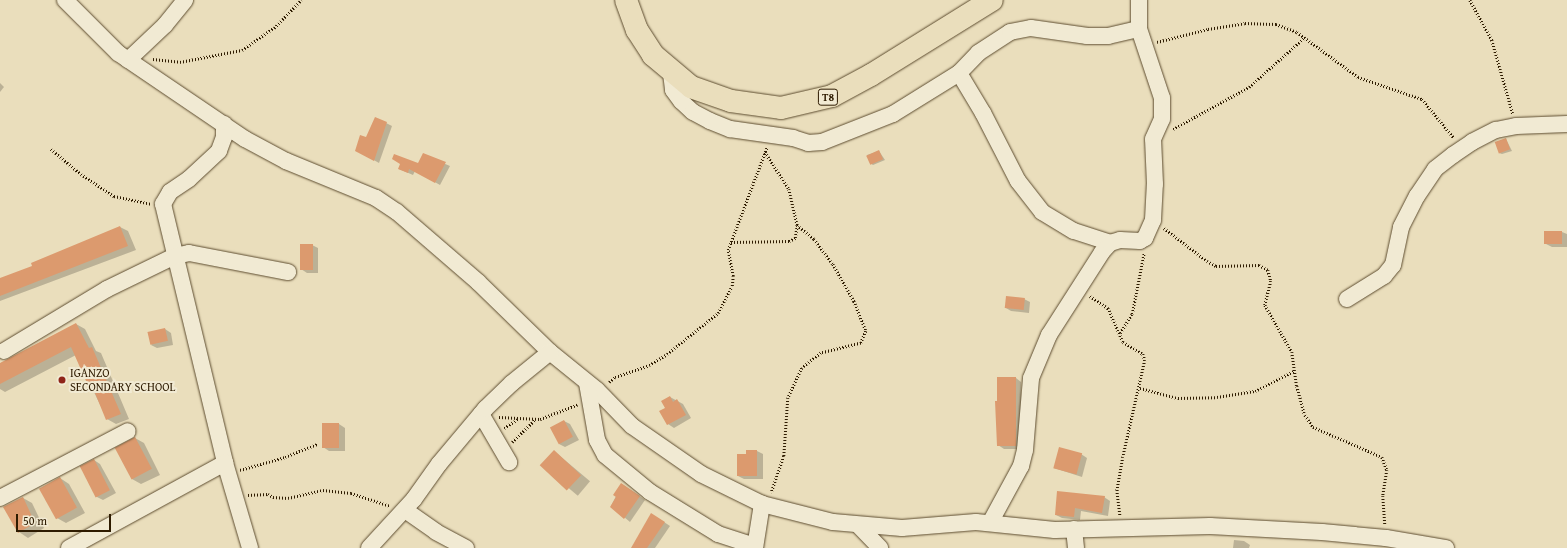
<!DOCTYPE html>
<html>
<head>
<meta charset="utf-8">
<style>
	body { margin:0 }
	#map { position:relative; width:1567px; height:548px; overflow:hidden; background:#eadebc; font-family:"Gentium Book Plus",serif }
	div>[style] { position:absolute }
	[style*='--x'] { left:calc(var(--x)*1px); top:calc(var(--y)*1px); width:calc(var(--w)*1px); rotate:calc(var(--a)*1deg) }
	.shadow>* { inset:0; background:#0003; transform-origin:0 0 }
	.building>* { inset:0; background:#dc9a6e; transform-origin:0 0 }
	.path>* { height:2.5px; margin-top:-1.25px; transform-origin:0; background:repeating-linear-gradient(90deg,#2e1b00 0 1px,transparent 0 3px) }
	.roads { filter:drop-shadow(0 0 1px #5d4c2f) drop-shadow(0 0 1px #5d4c2f) }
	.minor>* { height:16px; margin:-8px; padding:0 8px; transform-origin:8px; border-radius:8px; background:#f1ead3 }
	.highway>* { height:22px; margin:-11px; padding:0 11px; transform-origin:11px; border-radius:11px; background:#eadebc }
	.dots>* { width:11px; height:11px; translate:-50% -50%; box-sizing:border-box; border:2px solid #f1ead3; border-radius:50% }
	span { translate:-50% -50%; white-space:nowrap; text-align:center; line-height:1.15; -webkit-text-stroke:4px #f1ead3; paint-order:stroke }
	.shield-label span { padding:1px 3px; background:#f1ead3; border:1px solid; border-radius:3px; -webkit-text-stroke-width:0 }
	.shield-label { font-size:11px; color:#2e1b00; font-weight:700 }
	.poi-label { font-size:12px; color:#2e1b00 }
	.left { translate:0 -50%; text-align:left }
	.scale { position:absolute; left:16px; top:514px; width:95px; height:18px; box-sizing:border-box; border:2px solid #2e1b00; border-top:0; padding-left:5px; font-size:12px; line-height:14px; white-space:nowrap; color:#2e1b00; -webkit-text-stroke:3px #f1ead3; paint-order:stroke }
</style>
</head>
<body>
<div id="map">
	<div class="shadow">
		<i style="clip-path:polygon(0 83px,4px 87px,0 92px)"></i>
		<i style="clip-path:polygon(386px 123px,392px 126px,379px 163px,356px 150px)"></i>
		<i style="clip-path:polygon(1506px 139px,1512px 151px,1502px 154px,1499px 153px)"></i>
		<i style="clip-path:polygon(879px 151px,885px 160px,873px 165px,870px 163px,867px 155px)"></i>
		<i style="clip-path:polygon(424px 155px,450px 166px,440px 185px,415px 171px,413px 175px,399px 169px,419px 164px)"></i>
		<i style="clip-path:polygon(120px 227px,128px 231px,136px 250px,0 301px,0 279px,33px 267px)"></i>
		<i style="clip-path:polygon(1545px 232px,1562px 232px,1567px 234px,1567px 247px,1552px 247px,1546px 244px)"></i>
		<i style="clip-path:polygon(312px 245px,318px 248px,318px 273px,307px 273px,301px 269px)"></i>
		<i style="clip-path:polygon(1024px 299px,1030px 302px,1029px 313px,1011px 311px,1006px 308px)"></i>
		<i style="clip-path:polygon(76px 324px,85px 329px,96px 351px,101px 353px,129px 419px,116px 424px,107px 419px,76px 355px,5px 392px,0 389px,0 364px)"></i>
		<i style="clip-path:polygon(165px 329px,171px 333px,173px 345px,157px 348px,151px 345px)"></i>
		<i style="clip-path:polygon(1016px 378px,1021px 382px,1021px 449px,1004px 449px,998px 445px,998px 402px)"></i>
		<i style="clip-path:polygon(670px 397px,683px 404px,691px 418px,674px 428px,668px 424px,666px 408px)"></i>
		<i style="clip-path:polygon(564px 421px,570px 424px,579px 440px,565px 447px,559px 444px)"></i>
		<i style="clip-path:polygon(339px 424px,345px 428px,345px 451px,329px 451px,323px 447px)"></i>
		<i style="clip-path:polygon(135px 438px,144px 443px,160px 475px,141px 484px,132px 479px)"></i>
		<i style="left:554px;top:451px;width:47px;height:19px;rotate:40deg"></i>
		<i style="clip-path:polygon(747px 451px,757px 451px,763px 454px,763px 479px,744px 479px,738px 476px)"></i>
		<i style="clip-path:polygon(1081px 454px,1087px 458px,1082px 477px,1054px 468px)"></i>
		<i style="clip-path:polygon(94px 460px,100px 464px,116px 493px,103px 500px,97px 497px)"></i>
		<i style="clip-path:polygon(60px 478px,69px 484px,85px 513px,66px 523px,57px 518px)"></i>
		<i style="clip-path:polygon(622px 484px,645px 500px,630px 522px,611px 506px)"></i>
		<i style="clip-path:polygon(1104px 497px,1110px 501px,1108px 516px,1081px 511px,1080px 520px,1062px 518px,1056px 515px)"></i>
		<i style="clip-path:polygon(23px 498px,32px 503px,44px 528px,28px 538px,19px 532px)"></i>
		<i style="clip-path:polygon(658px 518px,670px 526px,655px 548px,633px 548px)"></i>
		<i style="clip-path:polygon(1234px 540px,1244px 541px,1250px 545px,1249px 548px,1233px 548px)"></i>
	</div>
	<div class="building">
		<i style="clip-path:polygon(375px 117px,387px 122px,374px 161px,355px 151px,360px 135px,366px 137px)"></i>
		<i style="left:1506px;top:138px;width:12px;height:12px;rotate:70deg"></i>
		<i style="left:879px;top:150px;width:10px;height:14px;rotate:66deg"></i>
		<i style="clip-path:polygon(423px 153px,446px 162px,435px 183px,409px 169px,408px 173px,398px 169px,400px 164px,392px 159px,394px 154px,418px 163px)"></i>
		<i style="clip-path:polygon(120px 226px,128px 246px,0 296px,0 278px,32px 266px,31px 263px)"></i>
		<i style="left:1544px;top:231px;width:18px;height:13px"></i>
		<i style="left:300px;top:244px;width:13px;height:26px"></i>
		<i style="left:1006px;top:296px;width:19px;height:12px;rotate:6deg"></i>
		<i style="clip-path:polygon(76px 323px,89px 348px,92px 347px,121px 414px,106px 420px,93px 388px,90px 390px,71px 347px,0 384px,0 363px)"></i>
		<i style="left:165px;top:328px;width:13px;height:18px;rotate:77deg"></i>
		<i style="clip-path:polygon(997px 377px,1016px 377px,1016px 446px,997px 446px,995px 401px,997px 401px)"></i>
		<i style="clip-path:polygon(670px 396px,673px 402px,677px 399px,686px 415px,667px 425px,659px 411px,665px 408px,661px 401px)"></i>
		<i style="left:564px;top:420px;width:19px;height:16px;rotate:62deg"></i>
		<i style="left:322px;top:423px;width:17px;height:25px"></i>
		<i style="left:135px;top:437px;width:36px;height:23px;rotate:62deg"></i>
		<i style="left:1059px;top:447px;width:24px;height:22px;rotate:15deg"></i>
		<i style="left:554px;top:450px;width:37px;height:21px;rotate:43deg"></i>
		<i style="clip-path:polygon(746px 450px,757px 450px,757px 476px,737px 476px,737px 454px,746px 454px)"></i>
		<i style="left:94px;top:459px;width:35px;height:16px;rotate:63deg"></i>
		<i style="left:60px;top:477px;width:35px;height:24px;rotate:61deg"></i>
		<i style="clip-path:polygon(621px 483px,640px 496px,624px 519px,610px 507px,616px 497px,613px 495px)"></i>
		<i style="clip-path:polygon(1057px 491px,1105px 496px,1102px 513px,1075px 508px,1074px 517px,1055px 515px)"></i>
		<i style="clip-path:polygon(23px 497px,35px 523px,18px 533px,3px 507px)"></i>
		<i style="clip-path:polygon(651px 513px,665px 522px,647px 548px,631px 548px)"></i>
	</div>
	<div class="path">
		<i style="--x:1470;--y:0;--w:46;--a:61.2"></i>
		<i style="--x:1492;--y:40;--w:77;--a:74.2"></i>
		<i style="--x:1157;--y:42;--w:53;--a:-14.3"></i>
		<i style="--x:1208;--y:29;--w:37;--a:-9"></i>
		<i style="--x:1245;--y:23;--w:31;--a:2"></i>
		<i style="--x:1276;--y:24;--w:22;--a:21"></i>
		<i style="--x:1297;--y:32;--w:76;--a:36.4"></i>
		<i style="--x:1358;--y:77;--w:68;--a:19"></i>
		<i style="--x:1422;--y:99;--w:50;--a:50.6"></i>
		<i style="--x:153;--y:59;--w:27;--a:6"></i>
		<i style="--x:180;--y:62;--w:63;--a:-11"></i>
		<i style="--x:242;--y:50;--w:39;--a:-35"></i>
		<i style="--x:274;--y:28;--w:39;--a:-46"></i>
		<i style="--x:1173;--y:129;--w:87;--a:-28.9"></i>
		<i style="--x:1249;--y:87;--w:74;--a:-41.7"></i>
		<i style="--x:51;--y:149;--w:39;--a:40"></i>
		<i style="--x:81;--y:174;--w:40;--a:34"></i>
		<i style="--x:114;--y:196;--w:38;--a:12"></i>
		<i style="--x:765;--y:152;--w:44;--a:57"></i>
		<i style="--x:789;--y:189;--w:37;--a:77"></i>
		<i style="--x:797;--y:225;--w:22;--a:39"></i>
		<i style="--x:814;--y:239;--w:31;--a:53"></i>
		<i style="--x:833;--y:264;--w:43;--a:60.4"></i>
		<i style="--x:854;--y:301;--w:32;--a:68"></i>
		<i style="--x:866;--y:331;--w:13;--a:113"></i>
		<i style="--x:861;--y:343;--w:41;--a:166"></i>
		<i style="--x:821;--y:353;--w:24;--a:142"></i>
		<i style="--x:802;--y:368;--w:33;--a:115"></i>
		<i style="--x:788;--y:398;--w:58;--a:93.9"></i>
		<i style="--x:784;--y:456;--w:39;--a:109"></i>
		<i style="--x:1164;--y:228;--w:54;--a:37.5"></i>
		<i style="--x:1207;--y:261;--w:10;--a:29"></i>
		<i style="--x:1216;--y:266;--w:43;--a:-1.3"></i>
		<i style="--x:1259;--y:265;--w:10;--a:29"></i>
		<i style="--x:1268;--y:270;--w:11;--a:75"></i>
		<i style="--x:1271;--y:281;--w:25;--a:104"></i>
		<i style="--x:1265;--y:305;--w:54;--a:60.1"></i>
		<i style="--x:1292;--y:352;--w:34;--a:82"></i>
		<i style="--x:1297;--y:386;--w:30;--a:75"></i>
		<i style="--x:1305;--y:415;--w:14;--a:56"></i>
		<i style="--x:1313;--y:427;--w:75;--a:23.5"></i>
		<i style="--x:1382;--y:457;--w:14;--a:69"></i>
		<i style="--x:1387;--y:470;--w:26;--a:99"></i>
		<i style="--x:1383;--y:496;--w:29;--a:86"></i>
		<i style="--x:731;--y:242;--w:58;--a:-1"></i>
		<i style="--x:789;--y:241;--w:7;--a:-27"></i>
		<i style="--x:795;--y:238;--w:13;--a:-81"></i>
		<i style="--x:1090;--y:296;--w:22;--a:34"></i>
		<i style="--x:1108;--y:308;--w:37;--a:66"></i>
		<i style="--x:1123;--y:342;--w:23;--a:31"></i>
		<i style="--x:1143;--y:354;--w:6;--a:72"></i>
		<i style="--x:1145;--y:360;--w:99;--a:102.8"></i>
		<i style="--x:1123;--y:457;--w:34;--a:100"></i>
		<i style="--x:1117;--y:490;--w:25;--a:83"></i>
		<i style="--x:1120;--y:333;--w:22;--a:-58"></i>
		<i style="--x:1132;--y:314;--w:62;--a:-78.9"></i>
		<i style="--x:609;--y:382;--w:8;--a:-40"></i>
		<i style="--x:615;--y:377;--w:36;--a:-19"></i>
		<i style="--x:649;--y:365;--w:21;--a:-31"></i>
		<i style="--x:667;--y:354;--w:65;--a:-38.8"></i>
		<i style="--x:718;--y:313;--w:30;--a:-63"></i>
		<i style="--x:732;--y:286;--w:10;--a:-84"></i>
		<i style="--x:733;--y:276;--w:26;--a:-101"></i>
		<i style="--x:728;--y:250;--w:110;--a:-69.3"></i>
		<i style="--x:1140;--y:388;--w:39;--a:15"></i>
		<i style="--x:1178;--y:398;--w:39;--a:-1"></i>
		<i style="--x:1217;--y:397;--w:38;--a:-9"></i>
		<i style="--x:1255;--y:391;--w:44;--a:-27.1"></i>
		<i style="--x:499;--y:417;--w:41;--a:2.8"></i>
		<i style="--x:540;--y:419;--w:40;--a:-21"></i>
		<i style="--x:504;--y:428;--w:17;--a:-33"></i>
		<i style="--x:512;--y:442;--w:32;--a:-44"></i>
		<i style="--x:240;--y:470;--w:47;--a:-16.1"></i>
		<i style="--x:285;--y:457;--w:35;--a:-22"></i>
		<i style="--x:248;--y:495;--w:20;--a:-3"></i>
		<i style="--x:268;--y:494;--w:6;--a:31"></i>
		<i style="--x:273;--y:497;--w:15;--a:4"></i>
		<i style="--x:288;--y:498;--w:36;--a:-13"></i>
		<i style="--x:323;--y:490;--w:28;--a:6"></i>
		<i style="--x:351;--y:493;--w:41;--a:18.4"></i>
	</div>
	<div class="roads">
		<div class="minor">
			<i style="--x:65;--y:0;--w:75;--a:45"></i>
			<i style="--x:118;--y:53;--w:153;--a:34.1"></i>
			<i style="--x:245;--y:139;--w:47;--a:28.2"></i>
			<i style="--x:286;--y:161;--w:97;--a:22.3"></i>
			<i style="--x:376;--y:198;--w:25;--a:34"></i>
			<i style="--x:397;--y:212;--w:107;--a:40.8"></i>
			<i style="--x:478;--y:282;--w:100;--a:44.2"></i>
			<i style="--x:550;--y:352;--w:60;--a:39"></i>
			<i style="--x:597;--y:390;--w:50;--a:45.8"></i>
			<i style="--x:632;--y:426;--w:84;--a:34.8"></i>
			<i style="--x:701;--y:474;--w:68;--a:26.2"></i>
			<i style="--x:762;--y:504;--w:73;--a:14.2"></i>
			<i style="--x:833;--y:522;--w:69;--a:5"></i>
			<i style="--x:902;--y:528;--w:74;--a:-4.6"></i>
			<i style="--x:976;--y:522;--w:79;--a:5.8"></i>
			<i style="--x:1055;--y:530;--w:155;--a:-1.5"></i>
			<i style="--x:1210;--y:526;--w:112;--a:3.1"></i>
			<i style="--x:1322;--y:532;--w:64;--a:5.4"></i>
			<i style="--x:1386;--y:538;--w:61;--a:9.5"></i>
			<i style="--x:128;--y:60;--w:51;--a:-43.4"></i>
			<i style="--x:165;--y:25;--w:32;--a:-51"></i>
			<i style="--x:671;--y:73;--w:17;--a:83"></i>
			<i style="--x:673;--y:90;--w:14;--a:54"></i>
			<i style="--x:681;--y:101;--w:16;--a:43"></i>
			<i style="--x:693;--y:112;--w:19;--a:28"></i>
			<i style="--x:710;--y:121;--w:22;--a:22"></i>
			<i style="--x:730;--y:129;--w:64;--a:8.1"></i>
			<i style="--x:793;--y:138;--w:16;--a:18"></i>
			<i style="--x:808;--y:143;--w:14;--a:-4"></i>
			<i style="--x:822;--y:142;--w:76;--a:-21.5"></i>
			<i style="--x:893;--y:114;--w:78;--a:-31.8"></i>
			<i style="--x:959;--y:73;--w:28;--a:-46"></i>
			<i style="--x:978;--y:53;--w:38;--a:-33"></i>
			<i style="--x:1010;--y:32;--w:21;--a:-11"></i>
			<i style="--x:1031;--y:28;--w:57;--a:8.1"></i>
			<i style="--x:1087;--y:36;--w:21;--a:0"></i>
			<i style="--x:1108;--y:36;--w:32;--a:-13"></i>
			<i style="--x:959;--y:73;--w:47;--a:59"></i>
			<i style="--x:983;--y:113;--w:76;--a:62.8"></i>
			<i style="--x:1018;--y:181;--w:39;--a:52"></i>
			<i style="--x:1042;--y:212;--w:37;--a:31"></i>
			<i style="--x:1074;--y:231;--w:38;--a:18"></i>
			<i style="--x:224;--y:124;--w:13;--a:90"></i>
			<i style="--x:224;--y:137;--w:15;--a:110"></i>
			<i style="--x:219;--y:151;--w:41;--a:137"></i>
			<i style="--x:189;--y:179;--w:23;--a:146"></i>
			<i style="--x:170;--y:192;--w:14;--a:120"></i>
			<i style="--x:163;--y:204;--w:266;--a:76.5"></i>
			<i style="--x:225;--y:463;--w:89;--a:73.6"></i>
			<i style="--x:1347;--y:299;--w:44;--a:-31.9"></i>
			<i style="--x:1384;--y:276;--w:14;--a:-51"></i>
			<i style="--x:1393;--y:265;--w:39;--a:-78"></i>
			<i style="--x:1401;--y:227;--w:35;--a:-63"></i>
			<i style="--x:1417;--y:196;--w:32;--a:-56"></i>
			<i style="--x:1435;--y:169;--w:23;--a:-38"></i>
			<i style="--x:1453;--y:155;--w:23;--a:-34"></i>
			<i style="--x:1472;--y:142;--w:27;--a:-27"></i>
			<i style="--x:1496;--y:130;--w:20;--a:-11"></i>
			<i style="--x:1516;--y:126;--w:51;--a:-2.2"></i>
			<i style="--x:4;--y:351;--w:120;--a:-31"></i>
			<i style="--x:107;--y:289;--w:76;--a:-25.9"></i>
			<i style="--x:175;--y:256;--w:14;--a:-12"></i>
			<i style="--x:189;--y:253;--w:101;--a:10.9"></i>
			<i style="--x:587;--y:383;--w:58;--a:80"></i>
			<i style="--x:597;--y:440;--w:17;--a:62"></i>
			<i style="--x:605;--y:455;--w:58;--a:39.4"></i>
			<i style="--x:650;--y:492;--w:80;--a:31.7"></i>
			<i style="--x:718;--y:534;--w:39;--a:18"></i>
			<i style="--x:481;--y:414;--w:56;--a:59.7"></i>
			<i style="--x:0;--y:498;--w:144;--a:-27.6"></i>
			<i style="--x:405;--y:510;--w:38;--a:35"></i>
			<i style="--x:436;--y:532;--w:34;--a:28"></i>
			<i style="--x:990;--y:523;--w:65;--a:-61.5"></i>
			<i style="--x:1021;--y:466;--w:16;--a:-76"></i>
			<i style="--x:1025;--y:450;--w:72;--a:-85.2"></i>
			<i style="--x:1031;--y:378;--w:47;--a:-67.3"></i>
			<i style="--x:1049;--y:335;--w:98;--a:-57.4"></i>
			<i style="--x:1102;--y:252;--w:12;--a:-48"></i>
			<i style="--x:1110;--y:243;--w:10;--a:-17"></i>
			<i style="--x:1120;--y:240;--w:20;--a:3"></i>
			<i style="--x:1140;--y:241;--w:6;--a:-31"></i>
			<i style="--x:1145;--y:238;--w:20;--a:-66"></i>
			<i style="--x:1153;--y:220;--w:36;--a:-87"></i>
			<i style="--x:1155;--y:184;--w:45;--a:-92.5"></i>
			<i style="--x:1153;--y:139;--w:22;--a:-66"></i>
			<i style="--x:1162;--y:119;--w:21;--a:-90"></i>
			<i style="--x:1162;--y:98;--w:73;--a:-108.4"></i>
			<i style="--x:1139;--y:29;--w:29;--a:-90"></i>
			<i style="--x:858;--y:525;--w:32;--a:46"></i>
			<i style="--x:1074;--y:529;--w:19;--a:84"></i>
			<i style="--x:69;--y:548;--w:178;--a:-28.6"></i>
			<i style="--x:369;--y:548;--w:67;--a:-47.4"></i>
			<i style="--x:414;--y:499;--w:43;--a:-54.5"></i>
			<i style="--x:439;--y:464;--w:72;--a:-50.1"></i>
			<i style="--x:485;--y:409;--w:37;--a:-44"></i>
			<i style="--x:512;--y:383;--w:49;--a:-39.2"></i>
			<i style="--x:755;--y:548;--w:45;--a:-81"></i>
		</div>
		<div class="highway">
			<i style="--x:626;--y:0;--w:32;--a:70"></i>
			<i style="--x:637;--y:30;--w:30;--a:57"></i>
			<i style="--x:653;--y:55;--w:50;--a:40.1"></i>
			<i style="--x:691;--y:87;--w:42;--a:19.3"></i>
			<i style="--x:731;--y:101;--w:50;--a:8"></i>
			<i style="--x:781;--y:108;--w:52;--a:-13.2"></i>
			<i style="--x:832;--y:96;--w:44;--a:-28.3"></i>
			<i style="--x:871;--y:75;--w:142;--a:-31.8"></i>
		</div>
	</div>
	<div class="dots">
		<i style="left:62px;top:380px;background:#8f2418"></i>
	</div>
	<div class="shield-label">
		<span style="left:828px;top:97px">T8</span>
	</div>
	<div class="poi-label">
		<span class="left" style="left:70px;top:380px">IGANZO<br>SECONDARY SCHOOL</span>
	</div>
	<div class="scale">50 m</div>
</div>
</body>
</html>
